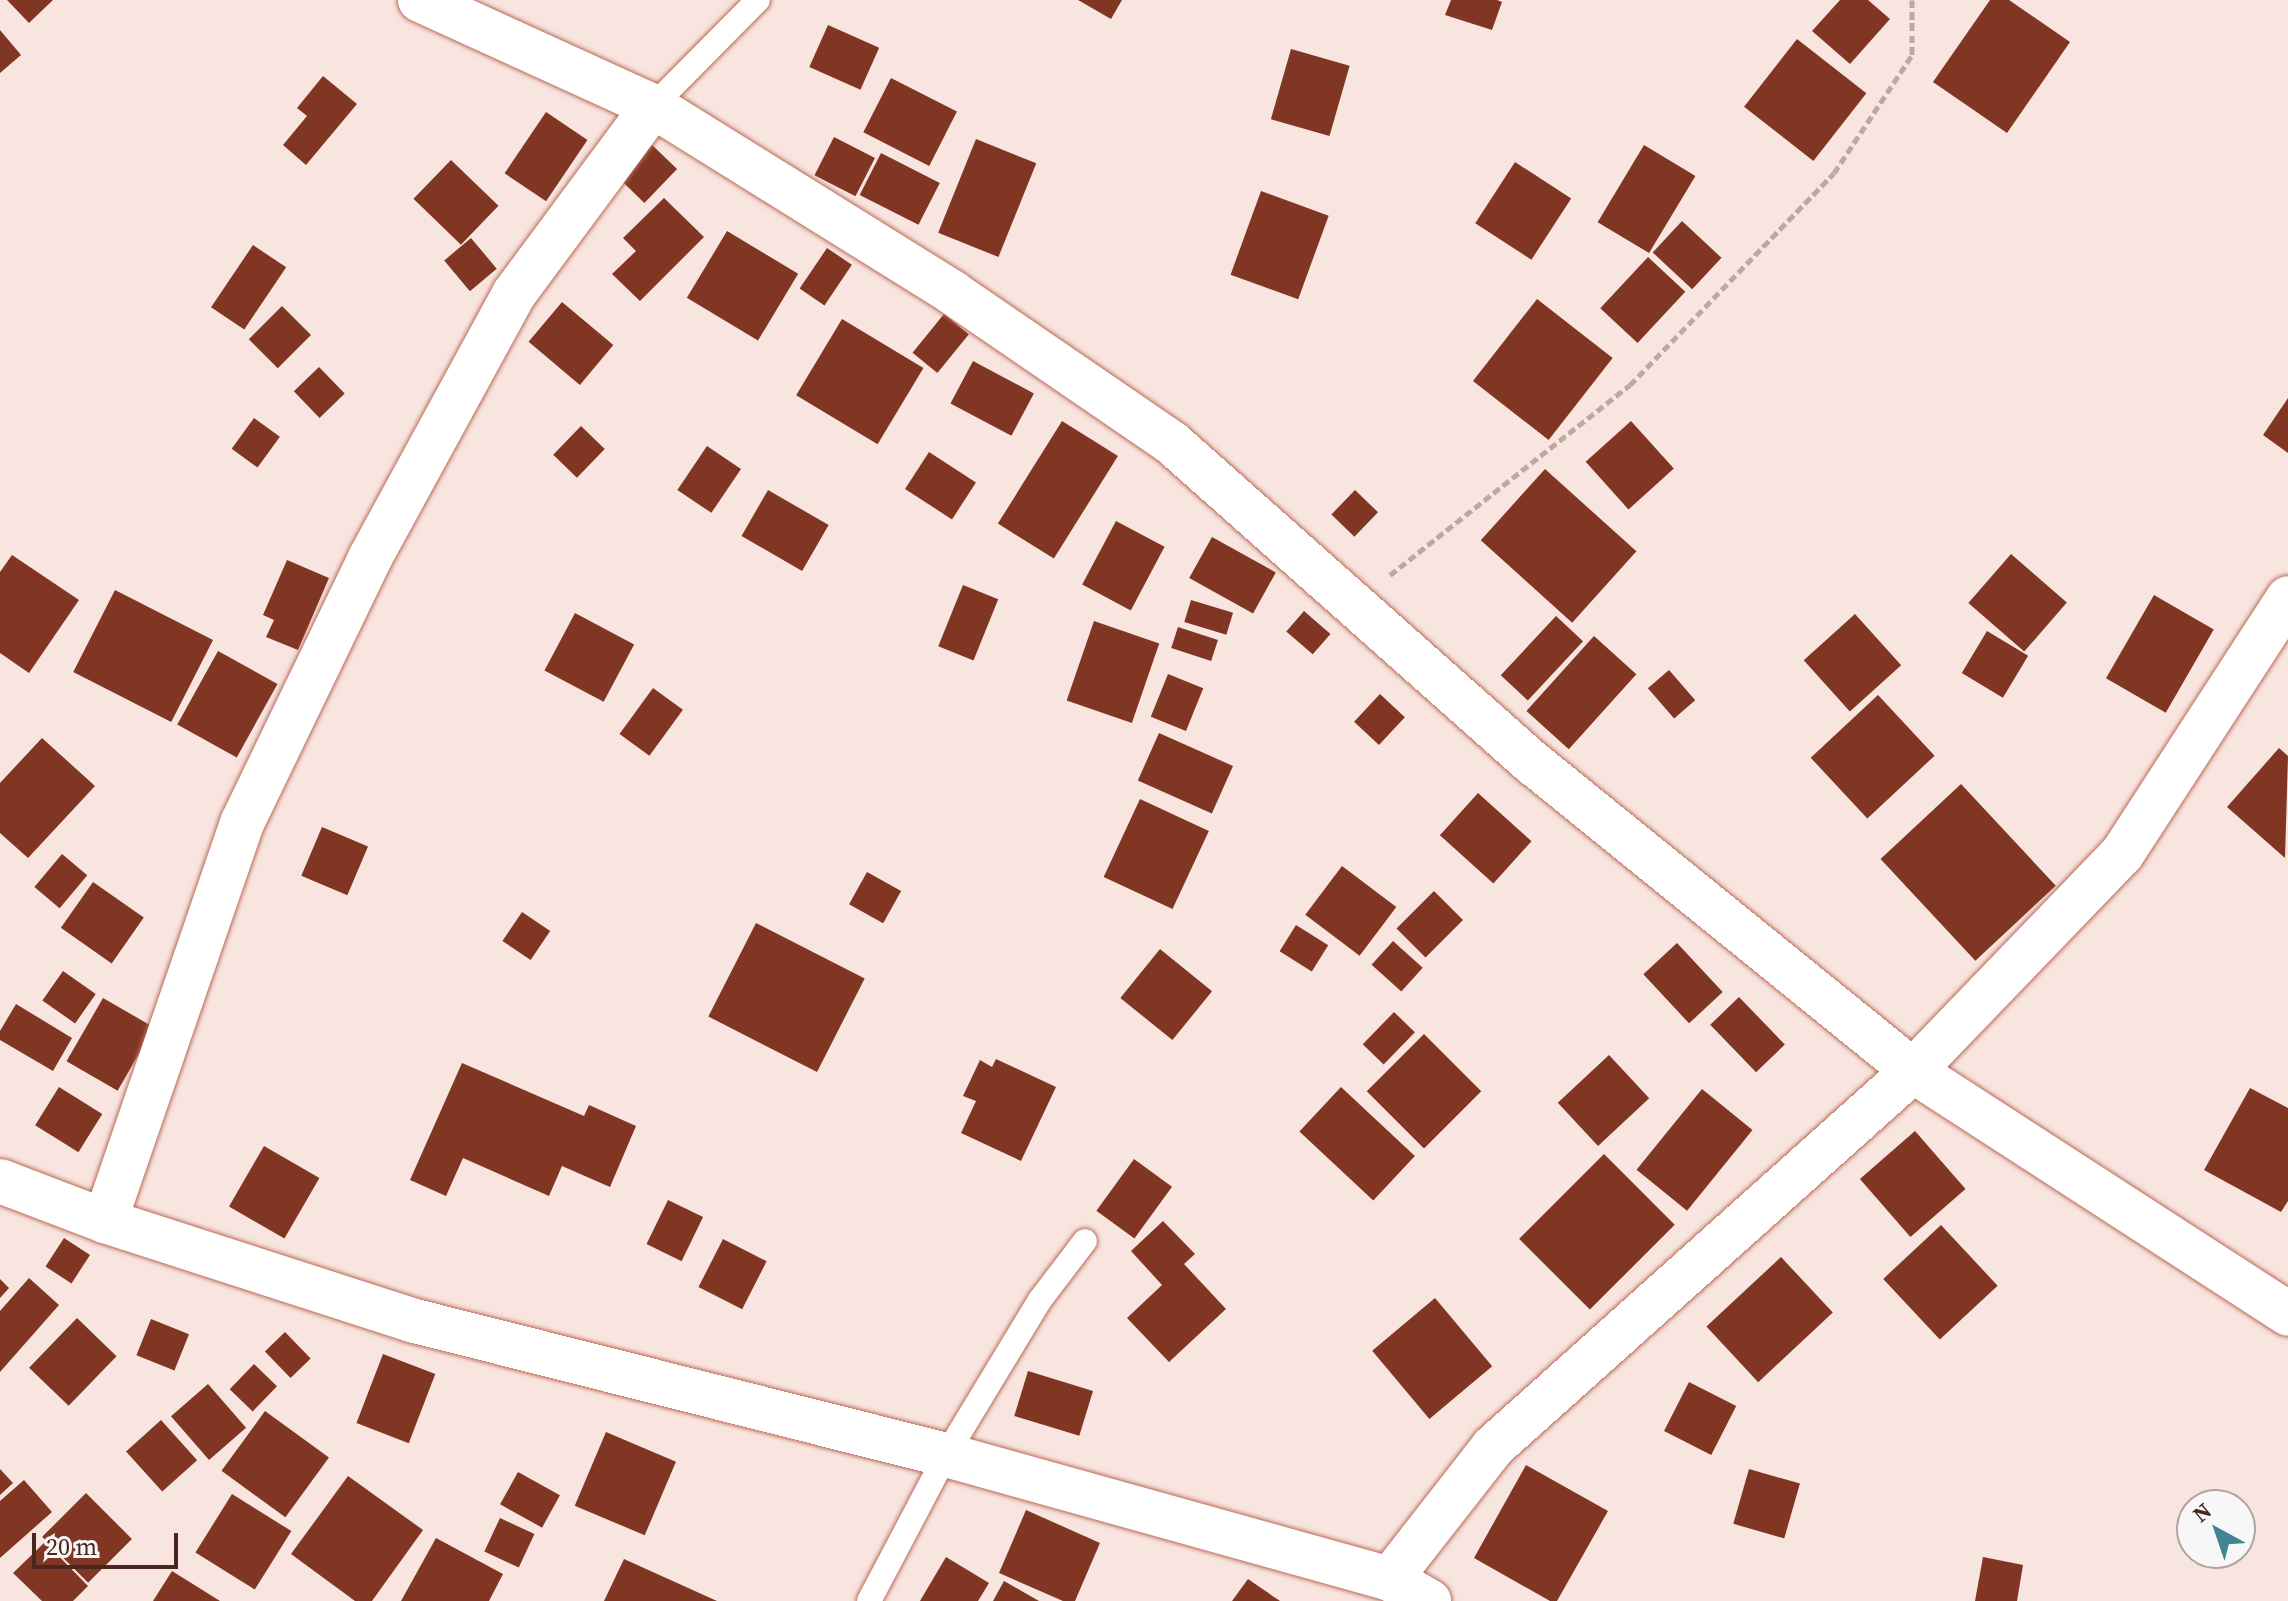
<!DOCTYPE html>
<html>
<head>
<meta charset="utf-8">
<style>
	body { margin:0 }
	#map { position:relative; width:2288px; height:1601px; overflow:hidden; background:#f8e5e0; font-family:"Source Serif 4",serif }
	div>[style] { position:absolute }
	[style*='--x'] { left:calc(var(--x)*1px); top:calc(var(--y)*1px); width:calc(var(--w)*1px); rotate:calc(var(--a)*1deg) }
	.building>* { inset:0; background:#803623; transform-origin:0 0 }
	.path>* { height:5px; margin-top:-2.5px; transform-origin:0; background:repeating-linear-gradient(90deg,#c0a8a2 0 8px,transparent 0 12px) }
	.roads { filter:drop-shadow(0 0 2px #ba6a56) drop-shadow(0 0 2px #ba6a56) }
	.service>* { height:24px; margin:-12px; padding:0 12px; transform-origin:12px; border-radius:12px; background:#fff }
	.minor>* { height:44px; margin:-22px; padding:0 22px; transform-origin:22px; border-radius:22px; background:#fff }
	span { translate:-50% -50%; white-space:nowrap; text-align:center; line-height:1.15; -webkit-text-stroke:8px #f7f7f7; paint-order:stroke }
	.north { position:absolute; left:2176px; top:1489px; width:80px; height:80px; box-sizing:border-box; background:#f7f7f7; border:2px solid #b1a4a0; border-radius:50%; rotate:320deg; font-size:22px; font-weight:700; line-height:32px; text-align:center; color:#49271e }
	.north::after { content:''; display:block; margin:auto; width:28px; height:36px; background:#408393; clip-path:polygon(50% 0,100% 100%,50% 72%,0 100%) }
	.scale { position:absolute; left:32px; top:1533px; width:146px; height:36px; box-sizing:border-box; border:4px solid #49271e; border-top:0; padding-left:10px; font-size:24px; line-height:28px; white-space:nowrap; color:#49271e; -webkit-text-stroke:6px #f7f7f7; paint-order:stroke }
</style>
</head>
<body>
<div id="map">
	<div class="building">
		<i style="clip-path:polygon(7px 0,53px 0,29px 23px)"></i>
		<i style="clip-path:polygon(1078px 0,1122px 0,1111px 19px)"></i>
		<i style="clip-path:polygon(1451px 0,1497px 0,1502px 2px,1492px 30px,1445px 15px)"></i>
		<i style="clip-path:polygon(1840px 0,1868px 0,1890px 19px,1850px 64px,1812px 31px)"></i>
		<i style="clip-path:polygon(1990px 0,2009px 0,2070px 42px,2007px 133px,1933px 82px)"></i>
		<i style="left:828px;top:25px;width:56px;height:46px;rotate:24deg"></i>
		<i style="clip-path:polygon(0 30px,21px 55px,0 73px)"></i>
		<i style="left:1797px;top:39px;width:88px;height:86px;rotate:38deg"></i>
		<i style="left:1291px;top:49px;width:61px;height:73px;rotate:16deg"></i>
		<i style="clip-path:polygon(323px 76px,357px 104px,306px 165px,283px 145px,307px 116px,297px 108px)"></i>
		<i style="left:891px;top:78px;width:74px;height:61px;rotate:27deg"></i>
		<i style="left:546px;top:112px;width:50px;height:74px;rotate:34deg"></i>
		<i style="left:834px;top:137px;width:46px;height:43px;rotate:27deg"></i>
		<i style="left:976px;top:139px;width:65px;height:101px;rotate:22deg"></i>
		<i style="left:649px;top:142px;width:39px;height:47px;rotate:44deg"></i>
		<i style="left:1644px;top:145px;width:60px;height:90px;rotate:31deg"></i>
		<i style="left:881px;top:153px;width:66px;height:47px;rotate:27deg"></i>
		<i style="left:451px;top:160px;width:66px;height:54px;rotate:44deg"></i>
		<i style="left:1515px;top:162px;width:67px;height:73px;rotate:33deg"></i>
		<i style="left:1261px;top:191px;width:72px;height:89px;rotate:20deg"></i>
		<i style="clip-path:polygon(664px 198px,704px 237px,640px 301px,612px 274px,636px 251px,623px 238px)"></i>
		<i style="left:1682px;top:221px;width:54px;height:43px;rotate:43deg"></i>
		<i style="left:727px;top:231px;width:83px;height:78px;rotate:31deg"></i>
		<i style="left:471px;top:238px;width:40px;height:35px;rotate:50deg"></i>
		<i style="left:253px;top:245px;width:40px;height:75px;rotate:34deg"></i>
		<i style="left:827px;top:248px;width:30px;height:49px;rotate:34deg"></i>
		<i style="left:1648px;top:257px;width:51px;height:70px;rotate:43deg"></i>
		<i style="left:1537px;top:299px;width:96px;height:104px;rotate:38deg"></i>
		<i style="left:562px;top:302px;width:67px;height:52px;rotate:40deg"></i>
		<i style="left:282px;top:306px;width:41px;height:47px;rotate:45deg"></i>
		<i style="left:944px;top:314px;width:32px;height:50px;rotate:39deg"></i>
		<i style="left:842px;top:319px;width:95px;height:89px;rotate:31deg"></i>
		<i style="left:973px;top:361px;width:69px;height:48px;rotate:28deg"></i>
		<i style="left:319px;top:367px;width:37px;height:35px;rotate:46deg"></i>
		<i style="clip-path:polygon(2288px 398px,2288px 453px,2263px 435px)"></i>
		<i style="left:254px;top:418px;width:32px;height:38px;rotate:36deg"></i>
		<i style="left:1062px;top:421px;width:66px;height:121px;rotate:32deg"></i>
		<i style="left:1631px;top:421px;width:64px;height:61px;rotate:48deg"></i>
		<i style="left:581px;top:426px;width:33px;height:40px;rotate:44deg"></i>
		<i style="left:707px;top:446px;width:41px;height:53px;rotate:34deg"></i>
		<i style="left:929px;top:452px;width:56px;height:44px;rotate:33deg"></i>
		<i style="left:1545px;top:469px;width:123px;height:96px;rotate:42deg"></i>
		<i style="left:768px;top:490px;width:70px;height:53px;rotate:30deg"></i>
		<i style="left:1355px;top:490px;width:32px;height:34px;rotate:44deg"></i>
		<i style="left:1116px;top:521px;width:55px;height:72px;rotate:28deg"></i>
		<i style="left:1212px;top:537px;width:73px;height:47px;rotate:29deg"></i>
		<i style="left:2011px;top:554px;width:74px;height:65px;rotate:41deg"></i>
		<i style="clip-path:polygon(12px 555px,79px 600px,29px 673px,0 653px,0 572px)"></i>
		<i style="clip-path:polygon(287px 560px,329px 578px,298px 650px,266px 637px,274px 620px,263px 615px)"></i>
		<i style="left:963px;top:585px;width:38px;height:66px;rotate:22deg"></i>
		<i style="left:115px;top:590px;width:110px;height:92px;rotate:27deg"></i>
		<i style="left:2154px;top:595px;width:69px;height:96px;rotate:30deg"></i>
		<i style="left:1191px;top:600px;width:44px;height:23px;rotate:17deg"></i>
		<i style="left:1304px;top:611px;width:35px;height:27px;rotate:41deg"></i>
		<i style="left:575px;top:613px;width:67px;height:65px;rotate:28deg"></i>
		<i style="left:1855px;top:614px;width:69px;height:69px;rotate:48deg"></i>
		<i style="left:1556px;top:616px;width:37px;height:81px;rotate:43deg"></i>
		<i style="left:1094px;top:621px;width:69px;height:84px;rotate:19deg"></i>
		<i style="left:1178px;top:627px;width:42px;height:22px;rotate:18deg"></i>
		<i style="left:1987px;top:631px;width:48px;height:49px;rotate:31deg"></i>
		<i style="left:1594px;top:636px;width:57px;height:101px;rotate:42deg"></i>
		<i style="left:218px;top:651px;width:68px;height:84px;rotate:29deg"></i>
		<i style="left:1669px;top:670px;width:40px;height:28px;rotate:49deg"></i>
		<i style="left:1168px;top:674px;width:38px;height:46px;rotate:22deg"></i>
		<i style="left:653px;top:688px;width:37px;height:57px;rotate:36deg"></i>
		<i style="left:1380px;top:694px;width:34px;height:38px;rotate:43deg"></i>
		<i style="left:1878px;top:695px;width:83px;height:92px;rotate:47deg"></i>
		<i style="left:1159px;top:733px;width:81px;height:52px;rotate:24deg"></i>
		<i style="clip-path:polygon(42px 738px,95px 786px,28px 858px,0 833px,0 783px)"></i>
		<i style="clip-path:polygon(2279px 748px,2288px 756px,2285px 858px,2227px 807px)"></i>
		<i style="left:1961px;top:784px;width:139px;height:110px;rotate:47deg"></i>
		<i style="left:1478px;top:793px;width:72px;height:57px;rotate:42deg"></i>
		<i style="left:1140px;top:799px;width:76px;height:86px;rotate:25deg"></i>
		<i style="left:322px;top:827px;width:50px;height:53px;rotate:23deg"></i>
		<i style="left:62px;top:854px;width:33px;height:43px;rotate:40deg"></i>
		<i style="left:1342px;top:866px;width:68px;height:61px;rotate:37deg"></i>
		<i style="left:867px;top:872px;width:39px;height:37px;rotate:29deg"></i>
		<i style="left:93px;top:882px;width:62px;height:56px;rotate:35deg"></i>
		<i style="left:1434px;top:891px;width:41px;height:53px;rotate:45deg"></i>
		<i style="left:522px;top:912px;width:34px;height:35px;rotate:34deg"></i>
		<i style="left:756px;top:923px;width:122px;height:105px;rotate:27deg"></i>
		<i style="left:1296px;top:925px;width:38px;height:31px;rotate:32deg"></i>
		<i style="left:1393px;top:941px;width:40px;height:32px;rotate:42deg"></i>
		<i style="left:1677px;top:943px;width:67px;height:46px;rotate:47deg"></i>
		<i style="left:1160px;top:949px;width:67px;height:63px;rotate:39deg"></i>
		<i style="left:63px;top:971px;width:40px;height:36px;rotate:35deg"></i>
		<i style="left:1739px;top:997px;width:66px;height:40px;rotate:46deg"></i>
		<i style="left:103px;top:998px;width:59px;height:73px;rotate:30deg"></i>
		<i style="clip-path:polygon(16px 1004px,72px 1038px,53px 1071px,0 1040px,0 1031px)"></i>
		<i style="left:1394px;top:1012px;width:29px;height:45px;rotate:44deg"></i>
		<i style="left:1424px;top:1034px;width:81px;height:81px;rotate:45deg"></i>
		<i style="left:1609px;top:1055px;width:59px;height:70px;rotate:47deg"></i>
		<i style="clip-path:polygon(996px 1059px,1056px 1087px,1021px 1161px,961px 1133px,976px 1101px,963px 1096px,980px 1060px,992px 1067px)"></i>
		<i style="clip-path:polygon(462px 1063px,584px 1116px,589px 1105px,636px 1126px,610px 1187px,562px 1166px,549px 1196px,463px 1158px,446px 1196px,410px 1180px)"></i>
		<i style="left:59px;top:1087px;width:51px;height:45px;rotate:32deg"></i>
		<i style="left:1341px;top:1087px;width:101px;height:61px;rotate:43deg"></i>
		<i style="clip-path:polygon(2250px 1088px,2288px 1108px,2288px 1201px,2281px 1212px,2204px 1170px)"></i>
		<i style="left:1702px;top:1089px;width:65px;height:104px;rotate:39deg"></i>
		<i style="left:1915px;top:1131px;width:77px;height:73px;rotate:49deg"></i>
		<i style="left:264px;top:1146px;width:64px;height:70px;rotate:30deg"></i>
		<i style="left:1604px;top:1154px;width:100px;height:120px;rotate:45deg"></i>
		<i style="left:1134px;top:1159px;width:47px;height:64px;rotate:36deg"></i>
		<i style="left:668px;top:1200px;width:39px;height:49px;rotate:26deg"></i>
		<i style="clip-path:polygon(1163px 1221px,1195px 1254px,1184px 1264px,1226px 1309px,1169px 1362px,1127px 1318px,1162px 1285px,1131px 1251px)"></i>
		<i style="left:1941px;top:1225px;width:83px;height:79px;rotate:47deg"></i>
		<i style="left:64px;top:1238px;width:31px;height:34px;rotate:33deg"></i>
		<i style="left:723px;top:1239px;width:49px;height:54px;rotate:27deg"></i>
		<i style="left:1781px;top:1257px;width:76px;height:102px;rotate:47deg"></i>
		<i style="clip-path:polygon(29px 1278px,59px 1305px,0 1372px,0 1311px)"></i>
		<i style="clip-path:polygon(0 1279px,9px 1288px,0 1298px)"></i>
		<i style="left:1435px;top:1298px;width:89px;height:82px;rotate:50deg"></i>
		<i style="left:77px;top:1318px;width:55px;height:69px;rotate:44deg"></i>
		<i style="left:151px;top:1319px;width:41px;height:39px;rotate:22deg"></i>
		<i style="left:285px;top:1332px;width:37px;height:28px;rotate:46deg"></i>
		<i style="left:383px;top:1354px;width:56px;height:74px;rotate:21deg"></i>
		<i style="left:254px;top:1364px;width:32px;height:35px;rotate:44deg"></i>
		<i style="left:1028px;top:1371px;width:68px;height:47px;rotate:17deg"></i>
		<i style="left:1689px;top:1382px;width:53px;height:55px;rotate:27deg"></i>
		<i style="left:208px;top:1384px;width:58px;height:49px;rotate:49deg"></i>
		<i style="left:265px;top:1411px;width:79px;height:74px;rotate:36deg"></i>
		<i style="left:161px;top:1420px;width:54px;height:47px;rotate:48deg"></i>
		<i style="left:606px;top:1432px;width:76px;height:80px;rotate:23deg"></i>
		<i style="clip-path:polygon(1526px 1465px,1608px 1511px,1557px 1601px,1550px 1601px,1474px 1558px)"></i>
		<i style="clip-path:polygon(0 1469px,13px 1483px,0 1495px)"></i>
		<i style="left:1749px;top:1469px;width:53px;height:57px;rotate:16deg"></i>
		<i style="left:518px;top:1472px;width:48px;height:37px;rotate:29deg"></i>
		<i style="clip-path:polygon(348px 1476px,423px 1530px,372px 1601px,355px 1601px,291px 1554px)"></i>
		<i style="clip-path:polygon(24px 1480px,52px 1512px,0 1558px,0 1501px)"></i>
		<i style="left:86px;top:1493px;width:65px;height:62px;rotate:45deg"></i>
		<i style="left:232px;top:1494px;width:70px;height:69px;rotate:32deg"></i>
		<i style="clip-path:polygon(1026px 1510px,1100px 1543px,1075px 1601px,1063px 1601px,999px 1573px)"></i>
		<i style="left:500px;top:1518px;width:38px;height:37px;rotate:25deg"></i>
		<i style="clip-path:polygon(436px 1538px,503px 1574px,489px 1601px,401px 1601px)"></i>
		<i style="clip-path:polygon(45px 1542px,88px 1586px,73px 1601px,42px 1601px,13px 1573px)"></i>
		<i style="clip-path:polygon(946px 1557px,989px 1583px,978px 1601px,920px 1601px)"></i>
		<i style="clip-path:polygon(1983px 1557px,2023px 1565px,2017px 1601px,1975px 1601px)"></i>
		<i style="clip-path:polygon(624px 1559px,717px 1601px,604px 1601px)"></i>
		<i style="clip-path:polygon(172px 1571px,220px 1601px,153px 1601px)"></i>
		<i style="clip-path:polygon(1248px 1579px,1280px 1601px,1232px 1601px)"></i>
		<i style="clip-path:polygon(1004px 1581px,1039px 1601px,993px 1601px)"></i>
	</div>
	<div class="path">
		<i style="--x:1390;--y:575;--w:306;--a:-38.4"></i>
		<i style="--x:1630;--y:385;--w:294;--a:-46.1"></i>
		<i style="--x:1834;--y:173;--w:141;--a:-56.5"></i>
		<i style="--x:1912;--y:55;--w:55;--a:-90"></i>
	</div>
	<div class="roads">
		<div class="service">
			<i style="--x:653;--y:106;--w:149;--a:-45.3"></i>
			<i style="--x:869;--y:1601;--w:165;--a:-62.2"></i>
			<i style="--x:946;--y:1455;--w:181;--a:-58.8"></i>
			<i style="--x:1040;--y:1300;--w:74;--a:-52.7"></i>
		</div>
		<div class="minor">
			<i style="--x:420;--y:0;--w:256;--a:24.5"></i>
			<i style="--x:653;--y:106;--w:354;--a:31.9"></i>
			<i style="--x:953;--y:293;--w:265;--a:34.4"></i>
			<i style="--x:1172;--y:443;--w:484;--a:41.6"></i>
			<i style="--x:1534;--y:764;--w:488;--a:39"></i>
			<i style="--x:1913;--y:1071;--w:447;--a:32.9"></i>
			<i style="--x:0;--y:1181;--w:112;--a:20.9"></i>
			<i style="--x:105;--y:1221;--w:322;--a:17.9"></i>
			<i style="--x:411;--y:1320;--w:552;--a:14.16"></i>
			<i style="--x:946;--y:1455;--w:461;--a:15.6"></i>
			<i style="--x:1390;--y:1579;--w:45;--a:29.4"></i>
			<i style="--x:105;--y:1221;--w:421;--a:-71"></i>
			<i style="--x:242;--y:823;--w:294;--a:-64.2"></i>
			<i style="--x:370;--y:558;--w:301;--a:-61.4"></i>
			<i style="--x:514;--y:294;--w:234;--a:-53.5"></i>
			<i style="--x:1390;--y:1579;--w:167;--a:-52"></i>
			<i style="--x:1493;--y:1447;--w:564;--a:-41.84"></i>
			<i style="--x:1913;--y:1071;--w:301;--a:-46.1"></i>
			<i style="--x:2122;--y:854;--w:305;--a:-57"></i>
		</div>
	</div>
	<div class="north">N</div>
	<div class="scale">20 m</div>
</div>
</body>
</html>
